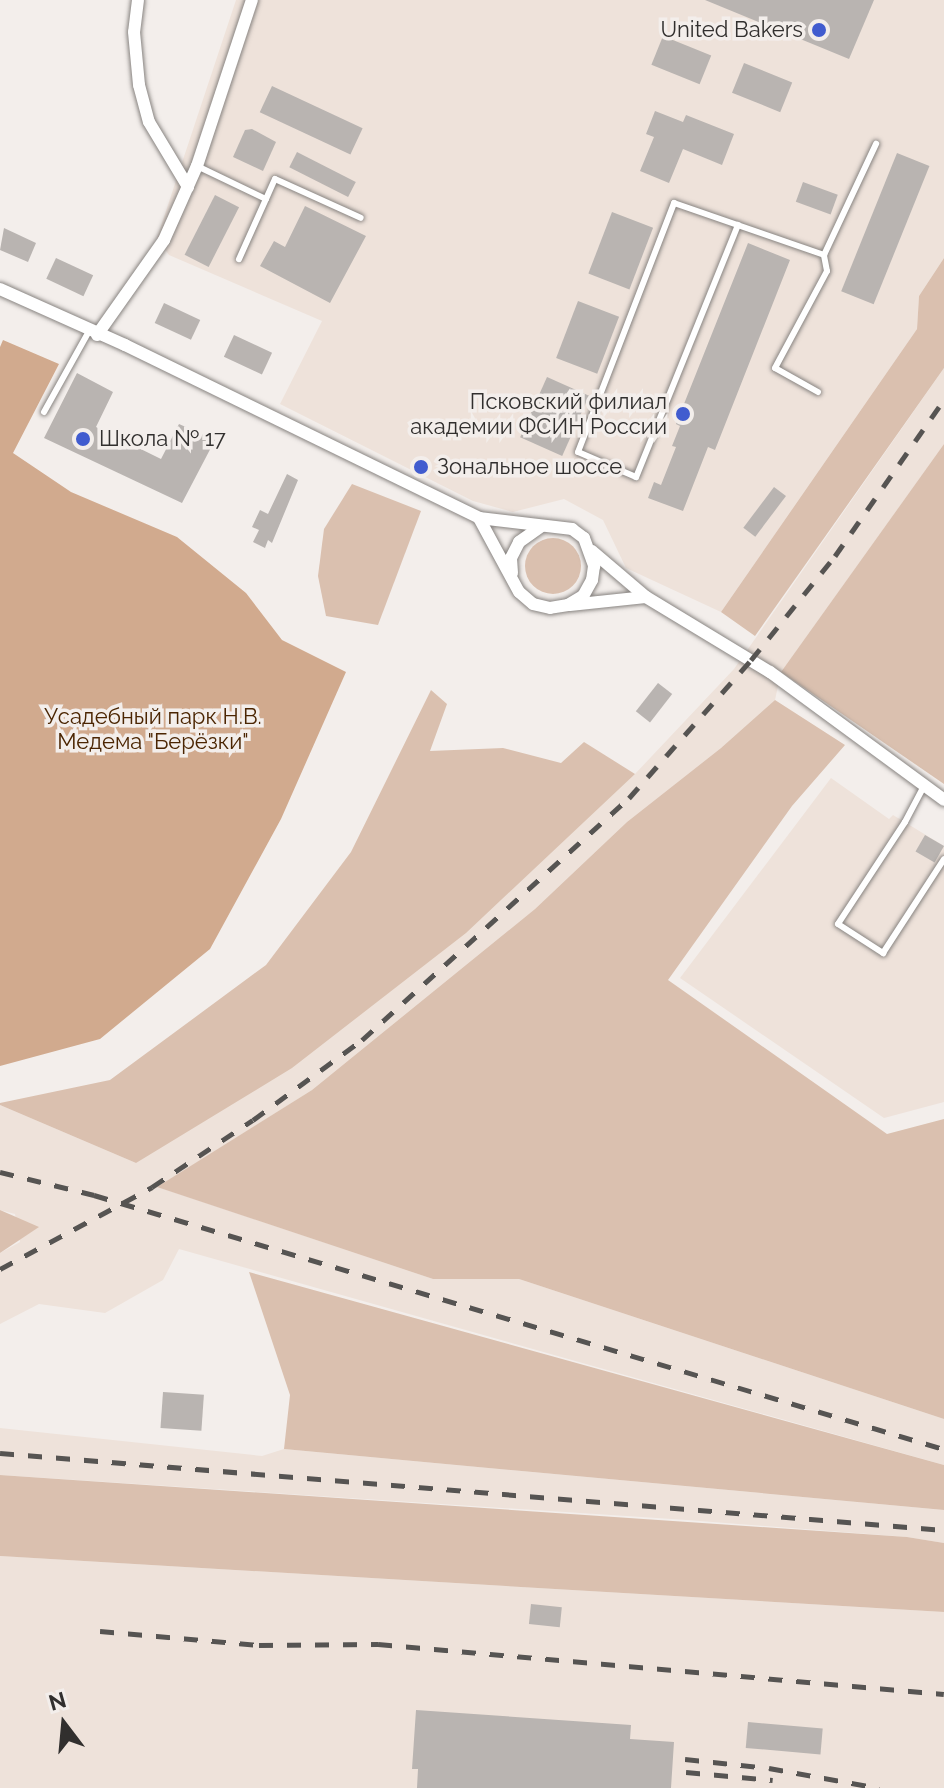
<!DOCTYPE html>
<html>
<head>
<meta charset="utf-8">
<style>
	body { margin:0 }
	#map { position:relative; width:944px; height:1788px; overflow:hidden; background:#f3eeeb; font-family:Raleway,sans-serif }
	div>[style] { position:absolute }
	[style*='--x'] { left:calc(var(--x)*1px); top:calc(var(--y)*1px); width:calc(var(--w)*1px); rotate:calc(var(--a)*1deg) }
	.built>* { inset:0; background:#eee2da }
	.green>* { inset:0; background:#dac0af }
	.round { border-radius:50% }
	.forest>* { inset:0; background:#d1aa8e }
	.building>* { inset:0; background:#b9b4b1; transform-origin:0 0 }
	.roads { filter:drop-shadow(0 0 2px #888481) drop-shadow(0 0 2px #888481) }
	.service>* { height:6px; margin:-3px; padding:0 3px; transform-origin:3px; border-radius:3px; background:#fff }
	.minor>* { height:12px; margin:-6px; padding:0 6px; transform-origin:6px; border-radius:6px; background:#fff }
	.rail>* { height:5px; margin-top:-2.5px; transform-origin:0; background:repeating-linear-gradient(90deg,#565452 0 14px,transparent 0 28px) }
	.dots>* { width:22px; height:22px; translate:-50% -50%; box-sizing:border-box; border:4px solid #f3eeeb; border-radius:50% }
	span { translate:-50% -50%; white-space:nowrap; text-align:center; line-height:1.15; -webkit-text-stroke:7px #f3eeeb; paint-order:stroke }
	.poi-label { font-size:22px; color:#312f2e }
	.right { translate:-100% -50%; text-align:right }
	.left { translate:0 -50%; text-align:left }
	.park-label { font-size:22px; color:#4b2502 }
	.north { position:absolute; left:24px; top:1684px; width:80px; height:80px; -webkit-text-stroke:6px #f3eeeb; paint-order:stroke; rotate:344deg; font-size:22px; font-weight:700; line-height:32px; text-align:center; color:#312f2e }
	.north::after { content:''; display:block; margin:auto; width:28px; height:36px; background:#312f2e; clip-path:polygon(50% 0,100% 100%,50% 72%,0 100%) }
</style>
</head>
<body>
<div id="map">
	<div class="built">
		<i style="clip-path:polygon(236px 0,944px 0,944px 258px,919px 296px,917px 329px,721px 612px,626px 568px,603px 520px,564px 499px,513px 512px,473px 501px,280px 404px,322px 321px,169px 255px,157px 238px)"></i>
		<i style="clip-path:polygon(944px 368px,944px 444px,781px 672px,775px 700px,721px 748px,627px 822px,535px 909px,312px 1090px,158px 1187px,433px 1279px,519px 1279px,944px 1419px,944px 1465px,179px 1249px,163px 1280px,105px 1313px,39px 1304px,0 1324px,0 1253px,20px 1242px,15px 1214px,0 1210px,0 1105px,136px 1163px,635px 774px,734px 669px)"></i>
		<i style="clip-path:polygon(831px 778px,889px 819px,893px 815px,944px 846px,944px 1102px,884px 1118px,680px 978px)"></i>
		<i style="clip-path:polygon(0 1428px,262px 1456px,284px 1449px,944px 1510px,944px 1543px,907px 1537px,687px 1520px,0 1475px)"></i>
		<i style="clip-path:polygon(0 1556px,944px 1612px,944px 1788px,0 1788px)"></i>
	</div>
	<div class="green">
		<i style="clip-path:polygon(944px 258px,944px 368px,755px 636px,721px 612px,917px 329px,919px 296px)"></i>
		<i style="clip-path:polygon(944px 444px,944px 784px,781px 672px)"></i>
		<i style="clip-path:polygon(352px 484px,421px 511px,378px 625px,326px 616px,318px 576px,324px 529px)"></i>
		<i class="round" style="left:525px;top:538px;width:56px;height:56px"></i>
		<i style="clip-path:polygon(431px 690px,447px 704px,430px 751px,503px 748px,561px 763px,584px 742px,635px 774px,466px 933px,292px 1068px,136px 1163px,0 1105px,0 1103px,110px 1080px,266px 965px,351px 852px)"></i>
		<i style="clip-path:polygon(775px 700px,845px 745px,792px 806px,668px 980px,887px 1134px,944px 1119px,944px 1419px,519px 1279px,433px 1279px,157px 1187px,312px 1090px,535px 909px,627px 822px,721px 748px)"></i>
		<i style="clip-path:polygon(0 1210px,39px 1227px,0 1253px)"></i>
		<i style="clip-path:polygon(249px 1272px,944px 1465px,944px 1510px,284px 1449px,290px 1395px)"></i>
		<i style="clip-path:polygon(0 1475px,907px 1537px,944px 1543px,944px 1612px,0 1556px)"></i>
	</div>
	<div class="forest">
		<i style="clip-path:polygon(3px 340px,59px 364px,13px 453px,71px 492px,177px 537px,246px 593px,282px 640px,346px 672px,281px 819px,210px 949px,100px 1039px,0 1066px,0 347px)"></i>
	</div>
	<div class="building">
		<i style="clip-path:polygon(705px 0,874px 0,849px 59px)"></i>
		<i style="left:663px;top:36px;width:52px;height:31px;rotate:22deg"></i>
		<i style="left:744px;top:63px;width:52px;height:32px;rotate:22deg"></i>
		<i style="left:272px;top:86px;width:100px;height:29px;rotate:25deg"></i>
		<i style="clip-path:polygon(655px 111px,683px 122px,686px 115px,734px 134px,722px 165px,683px 149px,669px 183px,640px 171px,654px 137px,646px 134px)"></i>
		<i style="clip-path:polygon(252px 129px,276px 142px,263px 171px,233px 157px,245px 130px)"></i>
		<i style="left:297px;top:152px;width:66px;height:17px;rotate:27deg"></i>
		<i style="left:897px;top:153px;width:35px;height:149px;rotate:22deg"></i>
		<i style="left:803px;top:182px;width:37px;height:21px;rotate:20deg"></i>
		<i style="left:215px;top:195px;width:27px;height:67px;rotate:27deg"></i>
		<i style="clip-path:polygon(305px 206px,366px 236px,330px 303px,260px 266px,274px 241px,285px 247px)"></i>
		<i style="left:612px;top:212px;width:44px;height:66px;rotate:21deg"></i>
		<i style="clip-path:polygon(4px 228px,36px 243px,28px 262px,0 250px)"></i>
		<i style="clip-path:polygon(748px 243px,790px 260px,715px 450px,708px 447px,683px 511px,648px 498px,654px 482px,661px 485px,676px 447px,672px 446px,680px 426px,676px 424px)"></i>
		<i style="left:56px;top:258px;width:41px;height:23px;rotate:25deg"></i>
		<i style="left:578px;top:301px;width:44px;height:61px;rotate:21deg"></i>
		<i style="left:164px;top:303px;width:40px;height:22px;rotate:25deg"></i>
		<i style="left:234px;top:335px;width:42px;height:24px;rotate:25deg"></i>
		<i style="clip-path:polygon(77px 373px,113px 392px,96px 427px,161px 459px,179px 424px,215px 440px,182px 503px,44px 438px)"></i>
		<i style="left:547px;top:377px;width:46px;height:66px;rotate:24deg"></i>
		<i style="clip-path:polygon(287px 474px,298px 480px,272px 543px,268px 540px,265px 548px,253px 542px,259px 530px,252px 527px,260px 510px,268px 514px)"></i>
		<i style="left:774px;top:487px;width:15px;height:51px;rotate:37deg"></i>
		<i style="left:658px;top:683px;width:18px;height:36px;rotate:38deg"></i>
		<i style="left:925px;top:835px;width:22px;height:19px;rotate:30deg"></i>
		<i style="left:163px;top:1392px;width:41px;height:36px;rotate:4deg"></i>
		<i style="left:531px;top:1604px;width:31px;height:20px;rotate:6deg"></i>
		<i style="clip-path:polygon(416px 1710px,631px 1725px,630px 1739px,674px 1742px,671px 1788px,417px 1788px,418px 1769px,412px 1769px)"></i>
		<i style="left:748px;top:1722px;width:75px;height:26px;rotate:5deg"></i>
	</div>
	<div class="roads">
		<div class="service">
			<i style="--x:197;--y:166;--w:76;--a:25.6"></i>
			<i style="--x:266;--y:199;--w:66;--a:114.2"></i>
			<i style="--x:266;--y:199;--w:22;--a:-66"></i>
			<i style="--x:275;--y:179;--w:94;--a:24.4"></i>
			<i style="--x:738;--y:225;--w:272;--a:112"></i>
			<i style="--x:636;--y:477;--w:63;--a:-156.7"></i>
			<i style="--x:578;--y:452;--w:267;--a:-68.9"></i>
			<i style="--x:674;--y:203;--w:159;--a:19.1"></i>
			<i style="--x:824;--y:255;--w:123;--a:-64.9"></i>
			<i style="--x:818;--y:392;--w:49;--a:-150.8"></i>
			<i style="--x:775;--y:368;--w:110;--a:-61.8"></i>
			<i style="--x:827;--y:271;--w:16;--a:-101"></i>
			<i style="--x:44;--y:412;--w:93;--a:-60.9"></i>
			<i style="--x:924;--y:786;--w:41;--a:117.8"></i>
			<i style="--x:905;--y:822;--w:122;--a:123.3"></i>
			<i style="--x:838;--y:924;--w:54;--a:32.8"></i>
			<i style="--x:883;--y:953;--w:112;--a:-57"></i>
		</div>
		<div class="minor">
			<i style="--x:138;--y:0;--w:32;--a:97"></i>
			<i style="--x:134;--y:32;--w:53;--a:84.6"></i>
			<i style="--x:139;--y:85;--w:38;--a:75"></i>
			<i style="--x:149;--y:122;--w:76;--a:59"></i>
			<i style="--x:0;--y:289;--w:137;--a:24.1"></i>
			<i style="--x:125;--y:345;--w:394;--a:26"></i>
			<i style="--x:479;--y:518;--w:94;--a:6.7"></i>
			<i style="--x:572;--y:529;--w:15;--a:37"></i>
			<i style="--x:584;--y:538;--w:30;--a:70"></i>
			<i style="--x:594;--y:566;--w:14;--a:98"></i>
			<i style="--x:592;--y:580;--w:18;--a:119"></i>
			<i style="--x:583;--y:596;--w:17;--a:149"></i>
			<i style="--x:568;--y:605;--w:18;--a:171"></i>
			<i style="--x:550;--y:608;--w:17;--a:-167"></i>
			<i style="--x:533;--y:604;--w:18;--a:-139"></i>
			<i style="--x:519;--y:592;--w:84;--a:-118.4"></i>
			<i style="--x:97;--y:335;--w:116;--a:-54.8"></i>
			<i style="--x:164;--y:240;--w:81;--a:-66"></i>
			<i style="--x:197;--y:166;--w:175;--a:-71.7"></i>
			<i style="--x:592;--y:551;--w:71;--a:40.4"></i>
			<i style="--x:646;--y:597;--w:145;--a:31.2"></i>
			<i style="--x:770;--y:672;--w:216;--a:36.3"></i>
			<i style="--x:512;--y:573;--w:15;--a:-94"></i>
			<i style="--x:511;--y:558;--w:18;--a:-63"></i>
			<i style="--x:519;--y:542;--w:28;--a:-35"></i>
			<i style="--x:570;--y:605;--w:76;--a:-6"></i>
		</div>
	</div>
	<div class="rail">
		<i style="--x:0;--y:1172;--w:97;--a:13.7"></i>
		<i style="--x:94;--y:1195;--w:887;--a:16.64"></i>
		<i style="--x:0;--y:1269;--w:173;--a:-28.3"></i>
		<i style="--x:152;--y:1187;--w:121;--a:-33.6"></i>
		<i style="--x:253;--y:1120;--w:135;--a:-36.3"></i>
		<i style="--x:362;--y:1040;--w:360;--a:-42.2"></i>
		<i style="--x:629;--y:798;--w:184;--a:-48.5"></i>
		<i style="--x:751;--y:660;--w:134;--a:-51.1"></i>
		<i style="--x:835;--y:556;--w:190;--a:-55.1"></i>
		<i style="--x:0;--y:1453;--w:947;--a:4.66"></i>
		<i style="--x:100;--y:1631;--w:160;--a:5"></i>
		<i style="--x:259;--y:1645;--w:119;--a:-0.5"></i>
		<i style="--x:378;--y:1644;--w:568;--a:5.05"></i>
		<i style="--x:685;--y:1759;--w:84;--a:6.1"></i>
		<i style="--x:769;--y:1768;--w:112;--a:10.3"></i>
		<i style="--x:686;--y:1772;--w:87;--a:5.3"></i>
	</div>
	<div class="dots">
		<i style="left:819px;top:30px;background:#415ccf"></i>
		<i style="left:683px;top:414px;background:#415ccf"></i>
		<i style="left:83px;top:439px;background:#415ccf"></i>
		<i style="left:421px;top:467px;background:#415ccf"></i>
	</div>
	<div class="poi-label">
		<span class="right" style="left:803px;top:30px">United Bakers</span>
		<span class="right" style="left:667px;top:414px">Псковский филиал<br>академии ФСИН России</span>
		<span class="left" style="left:99px;top:439px">Школа № 17</span>
		<span class="left" style="left:437px;top:467px">Зональное шоссе</span>
	</div>
	<div class="park-label">
		<span style="left:153px;top:729px">Усадебный парк Н.В.<br>Медема "Берёзки"</span>
	</div>
	<div class="north">N</div>
</div>
</body>
</html>
